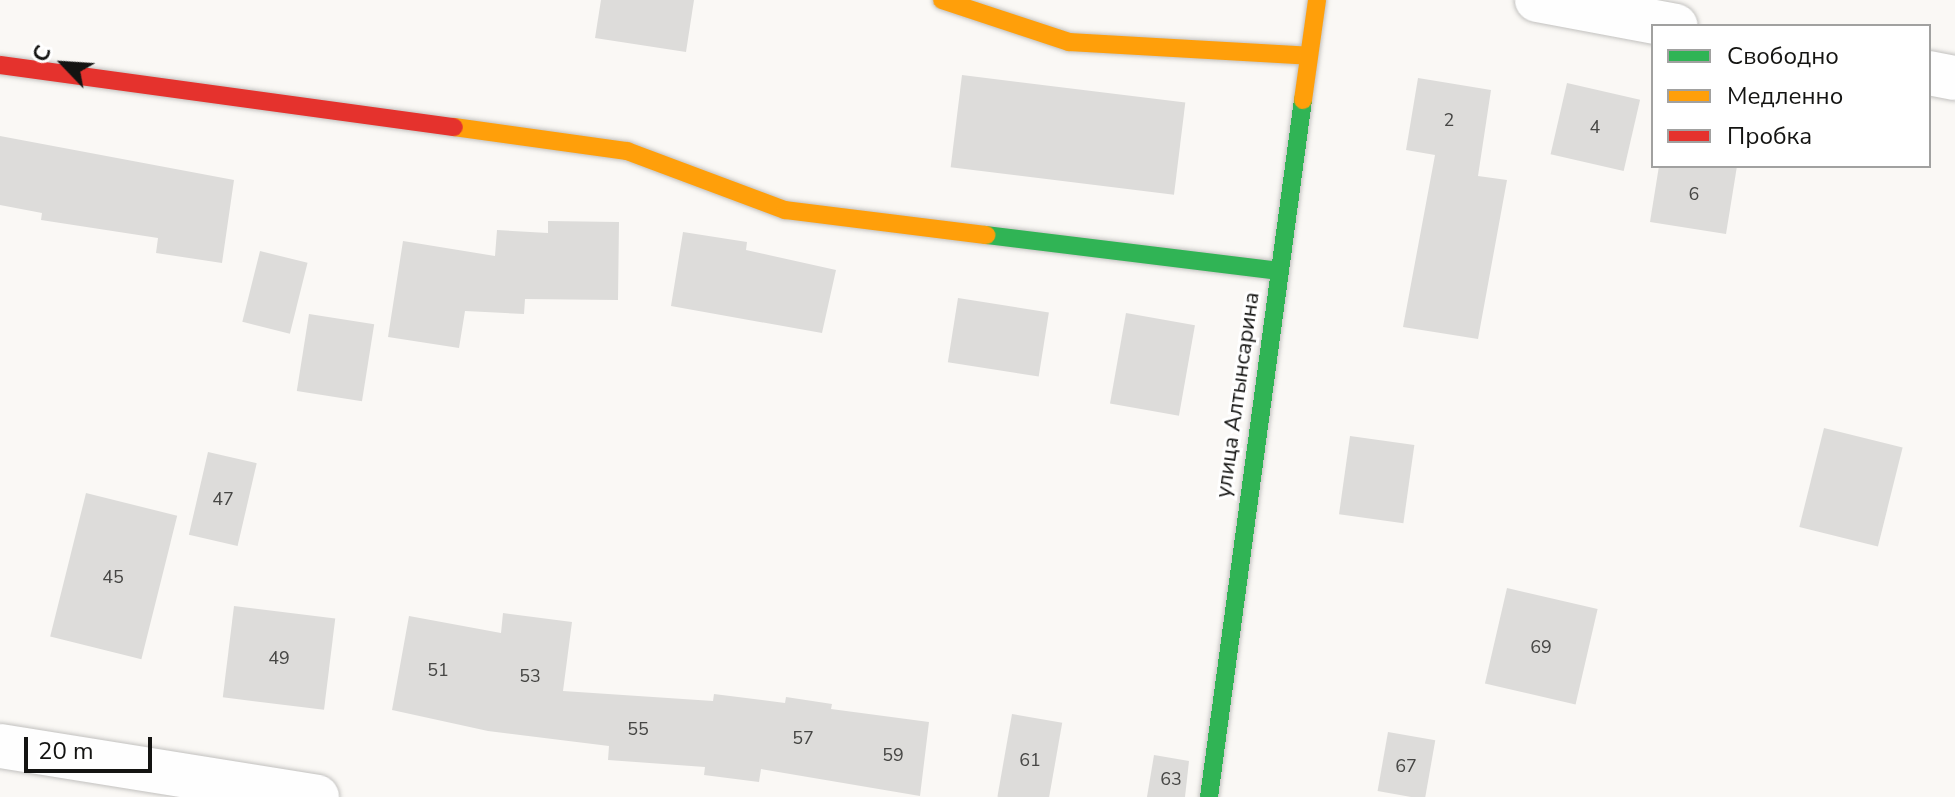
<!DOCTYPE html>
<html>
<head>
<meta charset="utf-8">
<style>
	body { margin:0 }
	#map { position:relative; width:1955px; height:797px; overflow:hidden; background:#faf8f5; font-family:"Nunito Sans",sans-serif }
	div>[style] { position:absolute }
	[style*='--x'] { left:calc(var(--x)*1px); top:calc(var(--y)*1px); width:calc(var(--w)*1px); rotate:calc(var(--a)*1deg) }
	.building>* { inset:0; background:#dddcda; transform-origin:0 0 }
	.roads { filter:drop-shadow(0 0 2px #c2c1bf) drop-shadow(0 0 2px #c2c1bf) }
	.street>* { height:44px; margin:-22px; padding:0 22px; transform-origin:22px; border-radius:22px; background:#fefefe }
	.fast>* { height:18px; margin:-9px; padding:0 9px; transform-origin:9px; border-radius:9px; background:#30b455 }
	.slow>* { height:18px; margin:-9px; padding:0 9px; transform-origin:9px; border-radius:9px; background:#ff9f0a }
	.jam>* { height:18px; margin:-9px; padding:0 9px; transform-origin:9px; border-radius:9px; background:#e5322d }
	span { translate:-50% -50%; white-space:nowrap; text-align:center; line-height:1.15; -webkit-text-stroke:6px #fff; paint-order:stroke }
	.number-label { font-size:18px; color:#464644 }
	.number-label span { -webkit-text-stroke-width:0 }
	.street-label { font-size:22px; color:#141412 }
	.legend { position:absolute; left:1651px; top:24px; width:280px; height:144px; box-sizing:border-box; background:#fff; border:2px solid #a1a1a0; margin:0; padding:10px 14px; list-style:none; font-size:24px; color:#141412 }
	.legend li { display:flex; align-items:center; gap:16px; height:40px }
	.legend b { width:40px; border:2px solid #a1a1a0 }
	.north { position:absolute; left:24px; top:24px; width:80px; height:80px; -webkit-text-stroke:6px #fff; paint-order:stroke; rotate:295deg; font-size:22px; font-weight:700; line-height:32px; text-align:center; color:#141412 }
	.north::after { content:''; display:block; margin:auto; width:28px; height:36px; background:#141412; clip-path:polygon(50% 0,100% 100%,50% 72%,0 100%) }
	.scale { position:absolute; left:24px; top:737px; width:128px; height:36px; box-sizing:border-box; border:4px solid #141412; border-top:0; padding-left:10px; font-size:24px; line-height:28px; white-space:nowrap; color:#141412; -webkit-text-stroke:6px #fff; paint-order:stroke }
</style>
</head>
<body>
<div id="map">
	<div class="building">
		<i style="clip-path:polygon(601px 0,694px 0,686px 52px,595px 38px)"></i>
		<i style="left:962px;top:75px;width:225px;height:93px;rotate:7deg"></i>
		<i style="clip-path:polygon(1418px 78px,1491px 90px,1478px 176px,1507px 180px,1478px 339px,1403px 327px,1435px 155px,1406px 150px)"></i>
		<i style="left:1567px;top:83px;width:75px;height:73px;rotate:13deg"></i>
		<i style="clip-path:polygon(0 136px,234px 180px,222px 263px,156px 253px,158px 238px,41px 220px,42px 213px,0 205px)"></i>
		<i style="clip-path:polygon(1659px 166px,1737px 166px,1726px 234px,1650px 222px)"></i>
		<i style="clip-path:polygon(548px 221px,619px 222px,618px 300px,525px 299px,524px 314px,465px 311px,459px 348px,388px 337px,403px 241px,495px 256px,497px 230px,548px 233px)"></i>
		<i style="clip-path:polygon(683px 232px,747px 242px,746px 250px,836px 270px,822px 333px,671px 306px)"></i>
		<i style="left:260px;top:251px;width:49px;height:73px;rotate:14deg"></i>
		<i style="left:958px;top:298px;width:92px;height:65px;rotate:9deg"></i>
		<i style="left:1126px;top:313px;width:70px;height:92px;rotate:10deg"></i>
		<i style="left:309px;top:314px;width:66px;height:78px;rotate:9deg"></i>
		<i style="left:1824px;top:428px;width:81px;height:102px;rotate:14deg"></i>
		<i style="left:1350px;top:436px;width:65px;height:79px;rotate:8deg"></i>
		<i style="left:208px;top:452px;width:50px;height:85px;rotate:13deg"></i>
		<i style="left:86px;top:493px;width:94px;height:148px;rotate:14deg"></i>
		<i style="left:1507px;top:588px;width:93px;height:98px;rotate:13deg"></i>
		<i style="left:234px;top:606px;width:102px;height:92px;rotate:7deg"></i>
		<i style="clip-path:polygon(503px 613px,572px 622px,563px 691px,713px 701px,714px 694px,785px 703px,786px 697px,832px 704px,831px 709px,929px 722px,920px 796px,761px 769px,759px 782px,704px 775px,705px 767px,608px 760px,609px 746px,488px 731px,392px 710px,409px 616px,501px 633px)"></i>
		<i style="left:1012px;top:714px;width:51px;height:84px;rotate:10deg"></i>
		<i style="left:1388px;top:732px;width:48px;height:60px;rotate:10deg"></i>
		<i style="clip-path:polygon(1154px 755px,1189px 761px,1185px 797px,1147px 797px)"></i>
	</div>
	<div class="roads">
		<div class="street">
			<i style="--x:1537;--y:0;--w:141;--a:10.6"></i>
			<i style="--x:1929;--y:73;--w:26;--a:11"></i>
			<i style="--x:0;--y:746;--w:321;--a:9.1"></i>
		</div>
		<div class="fast">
			<i style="--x:986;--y:235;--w:295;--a:7"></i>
			<i style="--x:1209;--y:797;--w:703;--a:-82.32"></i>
		</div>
		<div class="slow">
			<i style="--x:942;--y:0;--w:134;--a:18.3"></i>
			<i style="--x:1069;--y:42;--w:240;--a:3.3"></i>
			<i style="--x:1303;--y:100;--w:101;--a:-82"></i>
			<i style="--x:454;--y:127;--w:175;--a:7.9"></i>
			<i style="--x:627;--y:151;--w:169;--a:20.5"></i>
			<i style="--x:785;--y:210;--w:203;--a:7.1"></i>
		</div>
		<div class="jam">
			<i style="--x:0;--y:65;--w:458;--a:7.8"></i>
		</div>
	</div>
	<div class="number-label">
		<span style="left:1449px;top:120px">2</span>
		<span style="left:1595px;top:127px">4</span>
		<span style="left:1694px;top:194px">6</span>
		<span style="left:223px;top:499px">47</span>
		<span style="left:113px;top:577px">45</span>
		<span style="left:1541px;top:647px">69</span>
		<span style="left:279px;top:658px">49</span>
		<span style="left:438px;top:670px">51</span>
		<span style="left:530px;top:676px">53</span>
		<span style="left:638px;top:729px">55</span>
		<span style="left:803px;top:738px">57</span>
		<span style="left:893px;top:755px">59</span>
		<span style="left:1030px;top:760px">61</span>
		<span style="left:1406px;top:766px">67</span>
		<span style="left:1171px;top:779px">63</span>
	</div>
	<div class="street-label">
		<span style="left:1238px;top:395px;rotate:-82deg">улица Алтынсарина</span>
	</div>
	<ul class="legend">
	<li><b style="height:10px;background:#30b455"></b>Свободно</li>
	<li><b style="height:10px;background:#ff9f0a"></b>Медленно</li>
	<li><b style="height:10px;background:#e5322d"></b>Пробка</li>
	</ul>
	<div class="north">С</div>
	<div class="scale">20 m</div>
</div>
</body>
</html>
